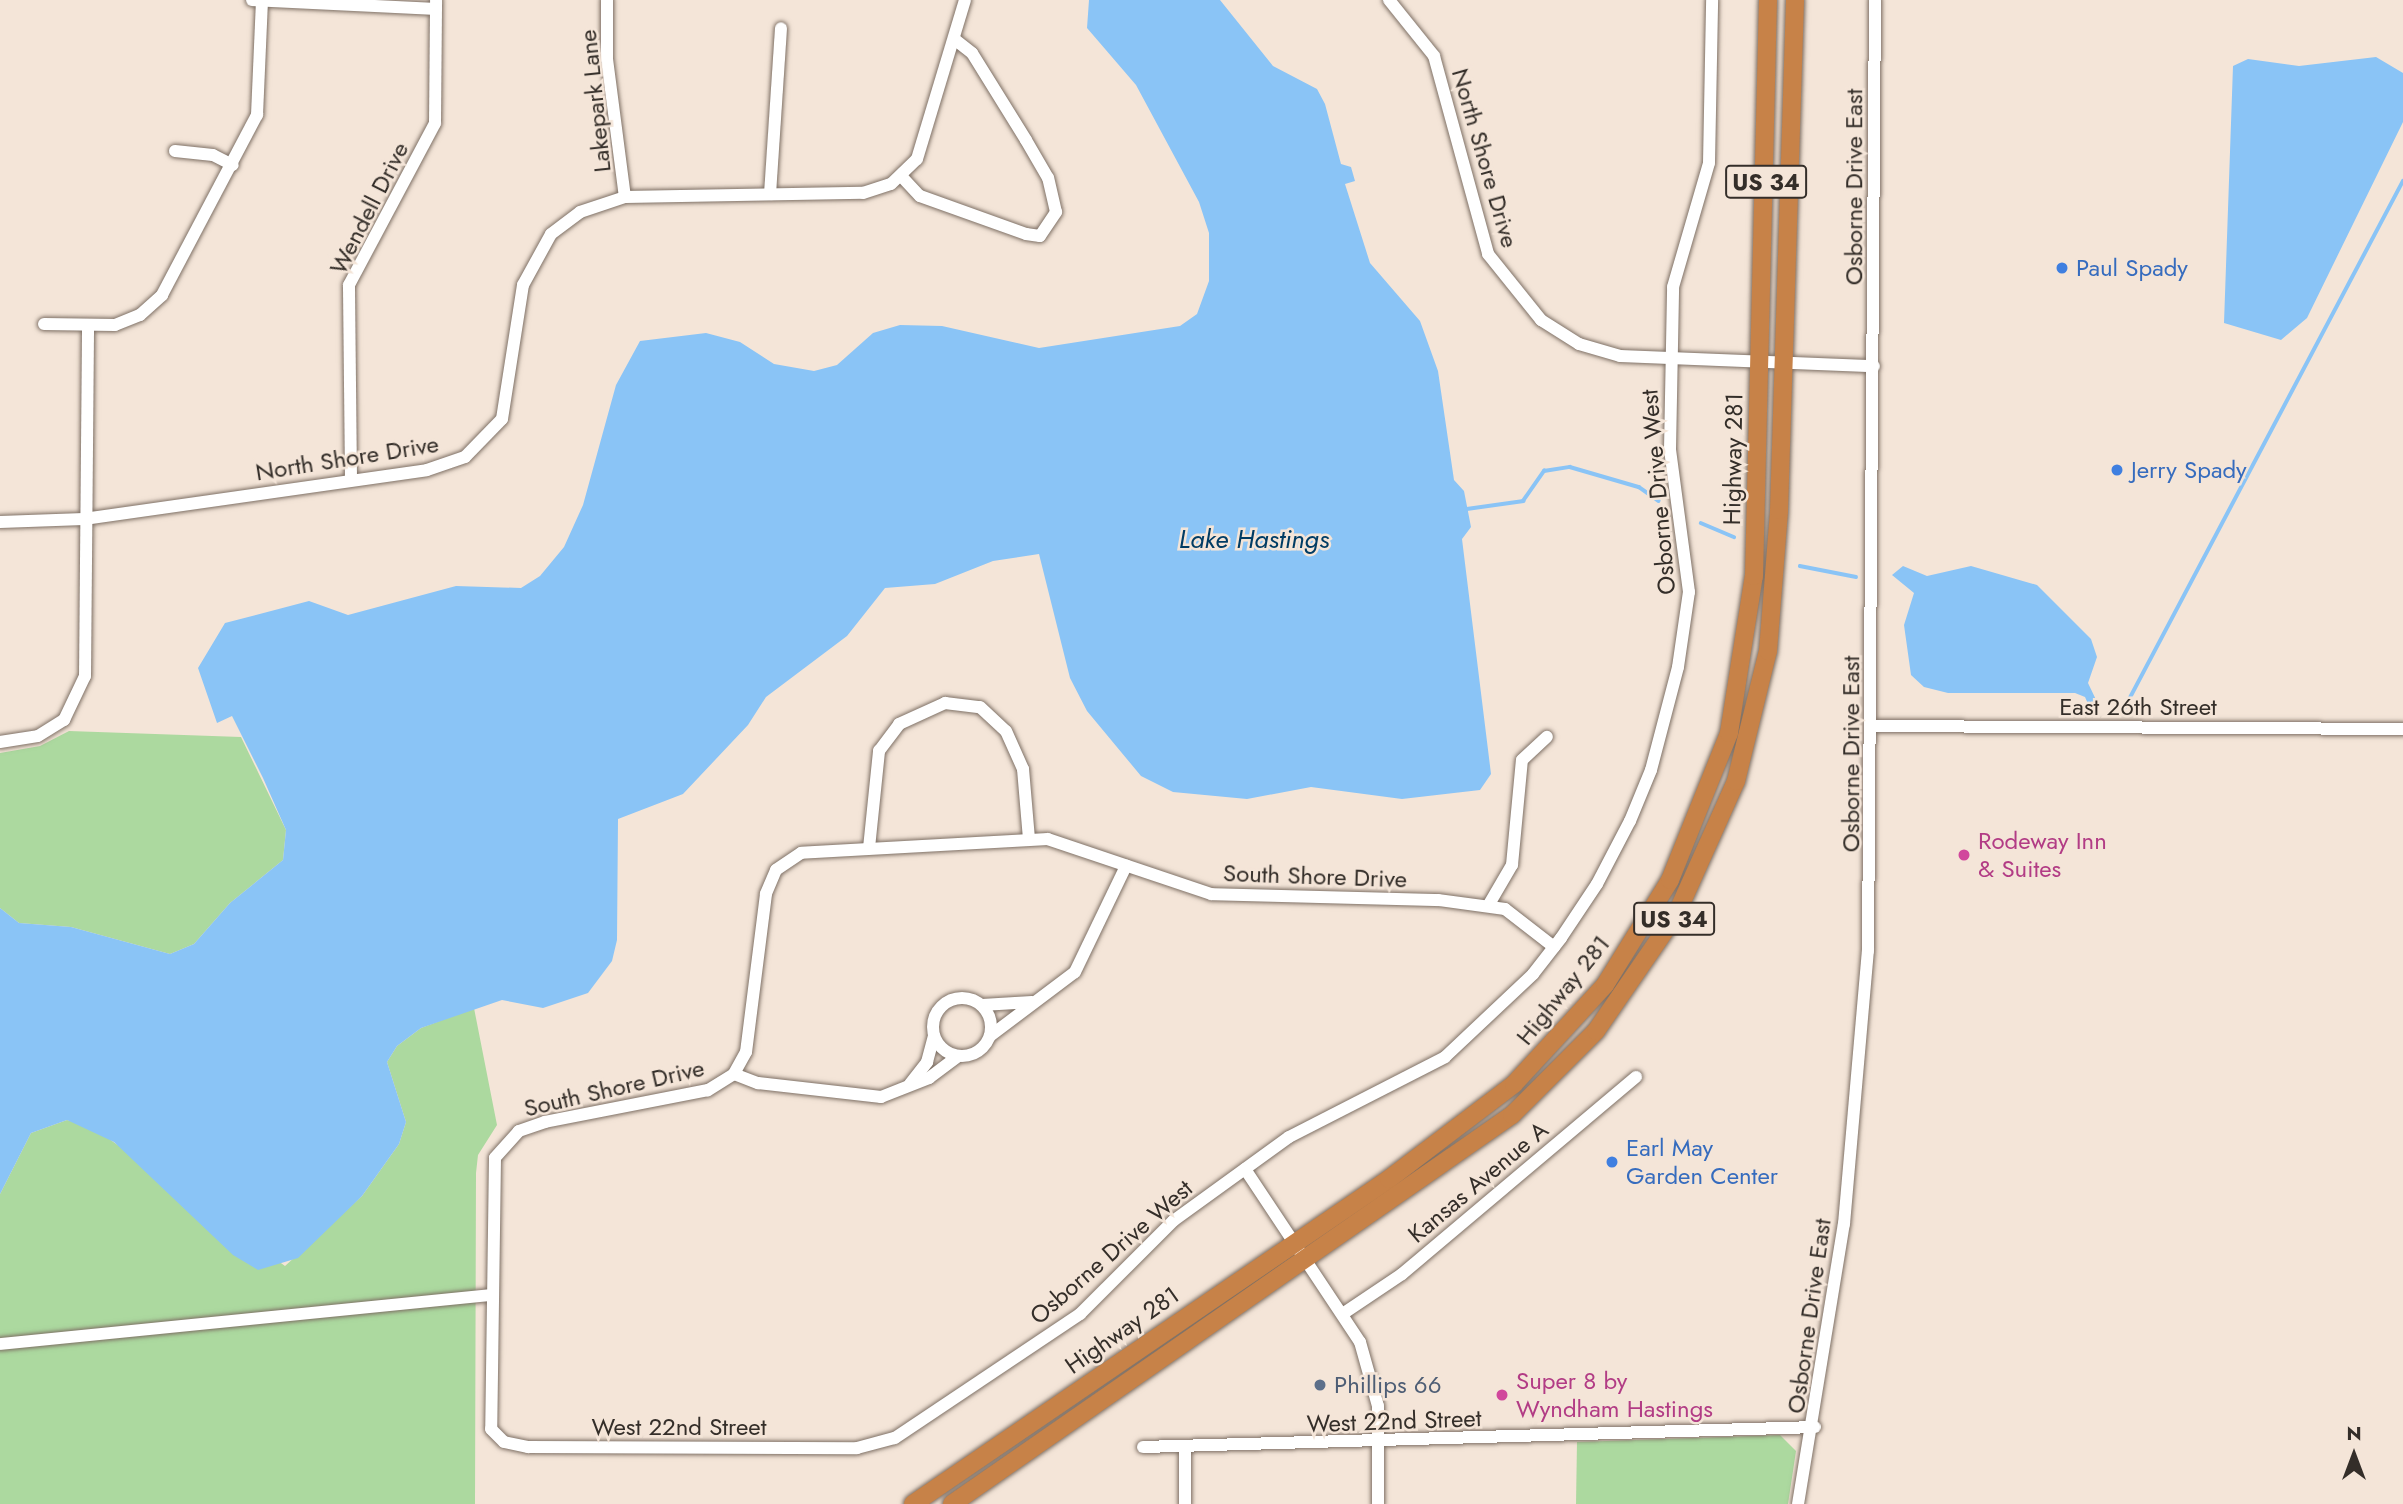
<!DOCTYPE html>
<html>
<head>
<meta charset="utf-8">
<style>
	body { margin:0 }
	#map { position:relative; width:2403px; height:1504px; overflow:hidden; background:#f4e5d8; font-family:Jost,sans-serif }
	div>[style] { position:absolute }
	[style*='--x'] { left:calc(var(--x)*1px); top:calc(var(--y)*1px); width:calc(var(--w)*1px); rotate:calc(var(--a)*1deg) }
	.green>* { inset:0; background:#acd99f }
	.water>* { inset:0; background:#8ac4f6 }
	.stream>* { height:3.5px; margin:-1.75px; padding:0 1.75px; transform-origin:1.75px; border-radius:1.75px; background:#8ac4f6 }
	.roads { filter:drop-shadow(0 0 2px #7e7065) drop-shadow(0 0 2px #7e7065) }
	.minor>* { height:12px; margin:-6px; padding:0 6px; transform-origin:6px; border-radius:6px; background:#fff }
	.minor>.ring { margin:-6px; padding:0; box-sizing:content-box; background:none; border:12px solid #fff; border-radius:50% }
	.highway>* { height:18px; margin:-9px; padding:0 9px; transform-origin:9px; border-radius:9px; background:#c78248 }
	.dots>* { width:19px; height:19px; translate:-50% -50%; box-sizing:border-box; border:4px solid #f4e5d8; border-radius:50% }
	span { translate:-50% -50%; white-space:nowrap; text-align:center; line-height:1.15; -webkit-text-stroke:5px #f4e5d8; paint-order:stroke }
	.shield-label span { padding:2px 5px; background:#f4e5d8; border:2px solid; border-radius:5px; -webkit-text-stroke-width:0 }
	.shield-label { font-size:23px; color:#342e29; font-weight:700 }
	.street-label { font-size:24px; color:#342e29 }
	.shop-label { font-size:24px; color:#366cbe }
	.left { translate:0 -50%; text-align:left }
	.hotel-label { font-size:24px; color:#b23c85 }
	.service-label { font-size:24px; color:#4e5e75 }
	.water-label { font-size:26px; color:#003c64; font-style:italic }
	.north { position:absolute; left:2319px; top:1420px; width:70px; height:70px; -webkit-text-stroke:5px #f4e5d8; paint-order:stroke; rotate:0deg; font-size:19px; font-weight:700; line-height:28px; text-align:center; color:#342e29 }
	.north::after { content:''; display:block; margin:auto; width:24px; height:32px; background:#342e29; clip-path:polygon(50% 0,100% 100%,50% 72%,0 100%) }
</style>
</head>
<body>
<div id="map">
	<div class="green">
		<i style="clip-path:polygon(69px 731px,241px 737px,286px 830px,283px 860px,230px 903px,194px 944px,170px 954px,71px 927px,19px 923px,0 908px,0 753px,40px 746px)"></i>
		<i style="clip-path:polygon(474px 1008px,497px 1125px,478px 1155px,476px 1173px,475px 1504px,0 1504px,0 1194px,31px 1133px,67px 1120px,94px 1128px,285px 1266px,362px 1196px,399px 1144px,406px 1122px,387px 1062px,397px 1046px,421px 1028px)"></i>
		<i style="clip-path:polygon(1780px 1435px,1796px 1451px,1788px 1504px,1576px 1504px,1577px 1442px)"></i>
	</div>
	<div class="water">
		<i style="clip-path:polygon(1089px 0,1220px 0,1273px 66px,1317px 89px,1325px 104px,1341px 164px,1351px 167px,1355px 181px,1345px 184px,1370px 263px,1420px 321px,1438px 371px,1454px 480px,1464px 491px,1471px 527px,1462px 539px,1491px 774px,1480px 790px,1402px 799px,1311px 787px,1247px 799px,1173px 792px,1141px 776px,1087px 711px,1070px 678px,1039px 554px,993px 561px,935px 584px,885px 588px,847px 636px,766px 697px,748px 725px,683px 794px,618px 819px,617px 940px,612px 961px,588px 993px,543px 1008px,502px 1000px,421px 1028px,397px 1046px,387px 1062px,406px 1122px,399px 1144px,362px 1196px,298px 1258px,258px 1270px,233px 1255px,114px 1142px,67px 1120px,31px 1133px,0 1194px,0 908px,19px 923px,71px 927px,170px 954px,194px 944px,230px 903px,283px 860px,286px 830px,263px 778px,232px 716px,217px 723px,198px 668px,225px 623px,309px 601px,348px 615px,456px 586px,521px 588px,540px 576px,564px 547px,583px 505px,616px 385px,640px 341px,706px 333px,740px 342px,774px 364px,814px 371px,837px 365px,873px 333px,900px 325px,942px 326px,1039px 348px,1180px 326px,1197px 314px,1209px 281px,1209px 233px,1199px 202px,1136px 85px,1087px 28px)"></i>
		<i style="clip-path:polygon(2376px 57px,2403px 73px,2403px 122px,2307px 318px,2281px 340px,2224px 323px,2233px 66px,2248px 59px,2299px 66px)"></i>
		<i style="clip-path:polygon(1903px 566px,1927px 576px,1971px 566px,2037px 585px,2091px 639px,2097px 657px,2088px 683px,2099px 706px,2092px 713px,2085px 697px,2075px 693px,1948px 693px,1924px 687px,1911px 675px,1904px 625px,1914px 593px,1892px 575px)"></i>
	</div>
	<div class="stream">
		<i style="--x:1467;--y:509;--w:57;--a:-8.1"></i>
		<i style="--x:1523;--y:501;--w:37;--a:-55"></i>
		<i style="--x:1544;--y:471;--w:26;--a:-9"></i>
		<i style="--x:1570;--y:467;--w:72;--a:16.2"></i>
		<i style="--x:1639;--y:487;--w:24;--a:35"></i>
		<i style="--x:1701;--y:523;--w:36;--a:23"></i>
		<i style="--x:1800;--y:566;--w:57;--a:11.1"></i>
		<i style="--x:2124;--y:709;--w:597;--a:-62.15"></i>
	</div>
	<div class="roads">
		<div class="minor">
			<i style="--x:252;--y:0;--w:184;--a:2.8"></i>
			<i style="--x:607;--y:0;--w:59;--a:90"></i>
			<i style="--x:607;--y:59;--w:139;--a:82.6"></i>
			<i style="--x:1389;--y:0;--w:72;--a:51.2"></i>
			<i style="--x:1434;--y:56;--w:205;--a:74.7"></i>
			<i style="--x:1488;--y:254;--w:85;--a:51.2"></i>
			<i style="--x:1541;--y:320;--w:45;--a:32.3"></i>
			<i style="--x:1579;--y:344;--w:43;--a:16.3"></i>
			<i style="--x:1620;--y:356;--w:254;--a:2.3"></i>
			<i style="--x:175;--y:151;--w:38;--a:6"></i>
			<i style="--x:213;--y:155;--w:22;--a:27"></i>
			<i style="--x:902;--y:177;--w:26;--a:47"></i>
			<i style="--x:920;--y:196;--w:113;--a:19.7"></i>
			<i style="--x:1026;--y:234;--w:14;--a:8"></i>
			<i style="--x:1040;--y:236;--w:29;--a:-56"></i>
			<i style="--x:1056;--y:212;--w:35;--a:-103"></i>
			<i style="--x:1048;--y:178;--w:44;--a:-120.1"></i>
			<i style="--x:1026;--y:140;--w:102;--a:-121.8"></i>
			<i style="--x:972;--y:53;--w:23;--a:-142"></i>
			<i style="--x:770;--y:194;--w:166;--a:-86.2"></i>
			<i style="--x:44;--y:324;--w:71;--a:0.8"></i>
			<i style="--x:115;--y:325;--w:27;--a:-22"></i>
			<i style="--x:140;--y:315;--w:30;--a:-42"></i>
			<i style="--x:162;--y:295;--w:204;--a:-62.2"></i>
			<i style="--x:257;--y:115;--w:115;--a:-87.5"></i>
			<i style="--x:351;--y:479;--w:194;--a:-90.6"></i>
			<i style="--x:349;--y:285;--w:183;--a:-62"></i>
			<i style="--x:435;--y:123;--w:123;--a:-89.5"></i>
			<i style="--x:0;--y:522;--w:84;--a:-2"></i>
			<i style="--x:84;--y:519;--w:346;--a:-8.1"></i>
			<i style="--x:427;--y:470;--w:40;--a:-18.9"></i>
			<i style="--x:465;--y:457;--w:53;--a:-45.8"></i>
			<i style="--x:502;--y:419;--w:136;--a:-81.1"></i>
			<i style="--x:523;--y:285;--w:58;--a:-61.2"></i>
			<i style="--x:551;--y:234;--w:36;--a:-37"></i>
			<i style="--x:580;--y:212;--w:47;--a:-18.4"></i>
			<i style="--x:625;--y:197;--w:238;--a:-1"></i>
			<i style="--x:863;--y:193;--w:29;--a:-18"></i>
			<i style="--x:891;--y:184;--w:36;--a:-44"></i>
			<i style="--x:917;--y:159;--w:166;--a:-73.2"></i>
			<i style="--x:1872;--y:726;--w:531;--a:0.32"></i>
			<i style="--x:0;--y:742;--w:38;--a:-9"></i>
			<i style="--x:38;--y:736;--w:31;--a:-32"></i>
			<i style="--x:64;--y:720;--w:49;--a:-64.5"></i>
			<i style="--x:85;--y:676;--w:349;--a:-89.5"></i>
			<i style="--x:869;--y:848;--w:98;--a:-84.1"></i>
			<i style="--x:879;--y:751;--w:34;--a:-53"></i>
			<i style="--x:899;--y:724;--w:51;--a:-24.5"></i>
			<i style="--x:945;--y:703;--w:35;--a:7"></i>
			<i style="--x:980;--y:707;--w:35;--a:43"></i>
			<i style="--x:1006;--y:731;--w:42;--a:65.9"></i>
			<i style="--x:1023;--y:769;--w:70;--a:85.1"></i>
			<i style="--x:1488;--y:906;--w:48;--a:-59.7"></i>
			<i style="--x:1512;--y:865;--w:105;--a:-84.6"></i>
			<i style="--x:1522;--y:760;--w:34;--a:-43"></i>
			<i style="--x:1554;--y:947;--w:62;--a:-142.2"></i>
			<i style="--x:1505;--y:909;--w:68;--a:-172.3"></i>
			<i style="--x:1438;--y:900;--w:227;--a:-178.5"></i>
			<i style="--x:1211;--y:894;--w:172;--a:-161.4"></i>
			<i style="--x:1048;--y:839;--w:247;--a:176.8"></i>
			<i style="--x:801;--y:853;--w:30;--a:146"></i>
			<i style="--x:776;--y:870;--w:26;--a:113"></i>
			<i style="--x:766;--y:894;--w:159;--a:97.2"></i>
			<i style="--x:746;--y:1052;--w:25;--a:119"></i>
			<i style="--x:734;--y:1074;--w:31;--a:148"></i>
			<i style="--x:708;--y:1090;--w:166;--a:168.9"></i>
			<i style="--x:545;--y:1122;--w:28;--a:161"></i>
			<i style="--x:519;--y:1131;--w:36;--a:132"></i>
			<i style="--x:495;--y:1158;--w:271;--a:90.8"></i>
			<i style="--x:491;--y:1429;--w:18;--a:45"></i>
			<i style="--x:504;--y:1442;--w:25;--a:12"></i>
			<i style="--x:528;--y:1447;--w:329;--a:0.2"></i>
			<i style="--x:857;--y:1448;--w:39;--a:-15"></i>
			<i style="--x:895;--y:1438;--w:223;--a:-33.8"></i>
			<i style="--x:1080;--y:1314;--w:132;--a:-45"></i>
			<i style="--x:1173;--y:1221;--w:143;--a:-35.9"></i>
			<i style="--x:1289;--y:1137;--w:175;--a:-27.1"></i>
			<i style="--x:1445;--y:1057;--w:121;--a:-43.3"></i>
			<i style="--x:1533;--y:974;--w:46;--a:-52.1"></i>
			<i style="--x:1561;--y:938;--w:65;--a:-56.3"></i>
			<i style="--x:1597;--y:884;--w:71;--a:-62.4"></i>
			<i style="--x:1630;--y:821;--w:55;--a:-67.6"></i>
			<i style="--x:1651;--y:770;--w:106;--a:-75.3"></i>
			<i style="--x:1678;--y:667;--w:76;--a:-81.7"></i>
			<i style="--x:1689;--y:592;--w:144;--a:-97.6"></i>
			<i style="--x:1670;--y:449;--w:162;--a:-88.9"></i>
			<i style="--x:1673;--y:287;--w:129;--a:-73.8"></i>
			<i style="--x:1709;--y:163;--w:163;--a:-88.9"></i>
			<i class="ring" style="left:933px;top:998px;width:46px;height:46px"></i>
			<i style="--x:982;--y:1005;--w:50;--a:-3.4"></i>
			<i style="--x:990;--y:1036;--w:106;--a:-37"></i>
			<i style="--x:1075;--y:972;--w:118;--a:-64.3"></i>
			<i style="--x:734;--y:1074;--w:26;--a:21"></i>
			<i style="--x:758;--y:1083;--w:124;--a:6.5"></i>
			<i style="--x:881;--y:1097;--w:52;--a:-21.6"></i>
			<i style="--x:929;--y:1078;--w:36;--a:-37"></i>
			<i style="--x:910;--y:1084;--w:28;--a:-52"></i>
			<i style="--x:927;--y:1062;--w:27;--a:-75"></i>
			<i style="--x:1245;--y:1169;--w:208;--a:56.4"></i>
			<i style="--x:1360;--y:1342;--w:66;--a:74.3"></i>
			<i style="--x:1378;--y:1406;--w:98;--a:90"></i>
			<i style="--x:1344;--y:1313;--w:70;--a:-33.9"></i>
			<i style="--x:1402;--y:1274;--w:306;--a:-40.1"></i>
			<i style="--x:0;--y:1344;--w:491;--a:-5.7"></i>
			<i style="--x:1143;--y:1447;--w:672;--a:-1.7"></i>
			<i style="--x:1185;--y:1504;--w:55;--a:-90"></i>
			<i style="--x:1798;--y:1504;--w:284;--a:-80.7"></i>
			<i style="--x:1844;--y:1224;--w:274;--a:-85"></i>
			<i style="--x:1868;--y:951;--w:951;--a:-89.58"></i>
		</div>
		<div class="highway">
			<i style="--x:913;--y:1504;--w:576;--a:-34.32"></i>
			<i style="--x:1389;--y:1179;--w:157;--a:-37.2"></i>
			<i style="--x:1514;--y:1084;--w:134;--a:-47.4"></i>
			<i style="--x:1605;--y:985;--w:123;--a:-58.2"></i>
			<i style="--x:1670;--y:880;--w:158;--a:-68.1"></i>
			<i style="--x:1729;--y:733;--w:159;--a:-81"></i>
			<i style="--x:1754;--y:576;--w:576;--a:-88.61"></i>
			<i style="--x:952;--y:1504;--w:682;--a:-34.79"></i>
			<i style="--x:1512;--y:1115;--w:119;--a:-45"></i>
			<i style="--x:1596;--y:1031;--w:143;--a:-55.5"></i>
			<i style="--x:1677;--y:913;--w:145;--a:-65.9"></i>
			<i style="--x:1736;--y:781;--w:134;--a:-76.2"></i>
			<i style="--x:1768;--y:651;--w:141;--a:-85.5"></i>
			<i style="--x:1779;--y:510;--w:510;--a:-88.2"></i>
		</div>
	</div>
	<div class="dots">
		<i style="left:2062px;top:268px;background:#3f7fe0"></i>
		<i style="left:2117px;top:470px;background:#3f7fe0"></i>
		<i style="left:1964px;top:855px;background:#d1479c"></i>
		<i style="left:1612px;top:1162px;background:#3f7fe0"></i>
		<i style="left:1320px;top:1385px;background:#5c6f8a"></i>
		<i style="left:1502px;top:1395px;background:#d1479c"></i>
	</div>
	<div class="shield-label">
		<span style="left:1766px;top:182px">US 34</span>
		<span style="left:1674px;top:919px">US 34</span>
	</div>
	<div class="street-label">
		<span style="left:595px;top:101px;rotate:-96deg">Lakepark Lane</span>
		<span style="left:1485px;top:158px;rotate:74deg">North Shore Drive</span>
		<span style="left:1854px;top:187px;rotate:-90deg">Osborne Drive East</span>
		<span style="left:369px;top:208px;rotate:-63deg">Wendell Drive</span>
		<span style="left:347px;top:458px;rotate:-9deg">North Shore Drive</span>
		<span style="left:1733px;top:459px;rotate:-89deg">Highway 281</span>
		<span style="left:1658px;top:492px;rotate:-95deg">Osborne Drive West</span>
		<span style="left:2138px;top:707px">East 26th Street</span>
		<span style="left:1851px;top:754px;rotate:-90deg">Osborne Drive East</span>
		<span style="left:1315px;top:876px;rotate:2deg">South Shore Drive</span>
		<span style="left:1563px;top:990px;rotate:-51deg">Highway 281</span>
		<span style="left:614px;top:1088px;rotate:-13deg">South Shore Drive</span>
		<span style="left:1478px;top:1182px;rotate:-40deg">Kansas Avenue A</span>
		<span style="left:1111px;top:1252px;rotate:-41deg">Osborne Drive West</span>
		<span style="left:1809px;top:1316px;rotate:-82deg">Osborne Drive East</span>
		<span style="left:1122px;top:1330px;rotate:-35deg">Highway 281</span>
		<span style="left:1394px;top:1421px;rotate:-2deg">West 22nd Street</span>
		<span style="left:679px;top:1427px">West 22nd Street</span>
	</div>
	<div class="shop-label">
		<span class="left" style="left:2076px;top:268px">Paul Spady</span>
		<span class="left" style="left:2131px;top:470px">Jerry Spady</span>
		<span class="left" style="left:1626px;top:1162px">Earl May<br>Garden Center</span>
	</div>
	<div class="hotel-label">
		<span class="left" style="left:1978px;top:855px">Rodeway Inn<br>&amp; Suites</span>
		<span class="left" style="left:1516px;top:1395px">Super 8 by<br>Wyndham Hastings</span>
	</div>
	<div class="service-label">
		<span class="left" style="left:1334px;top:1385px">Phillips 66</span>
	</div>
	<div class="water-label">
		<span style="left:1254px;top:540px">Lake Hastings</span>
	</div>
	<div class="north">N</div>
</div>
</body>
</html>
